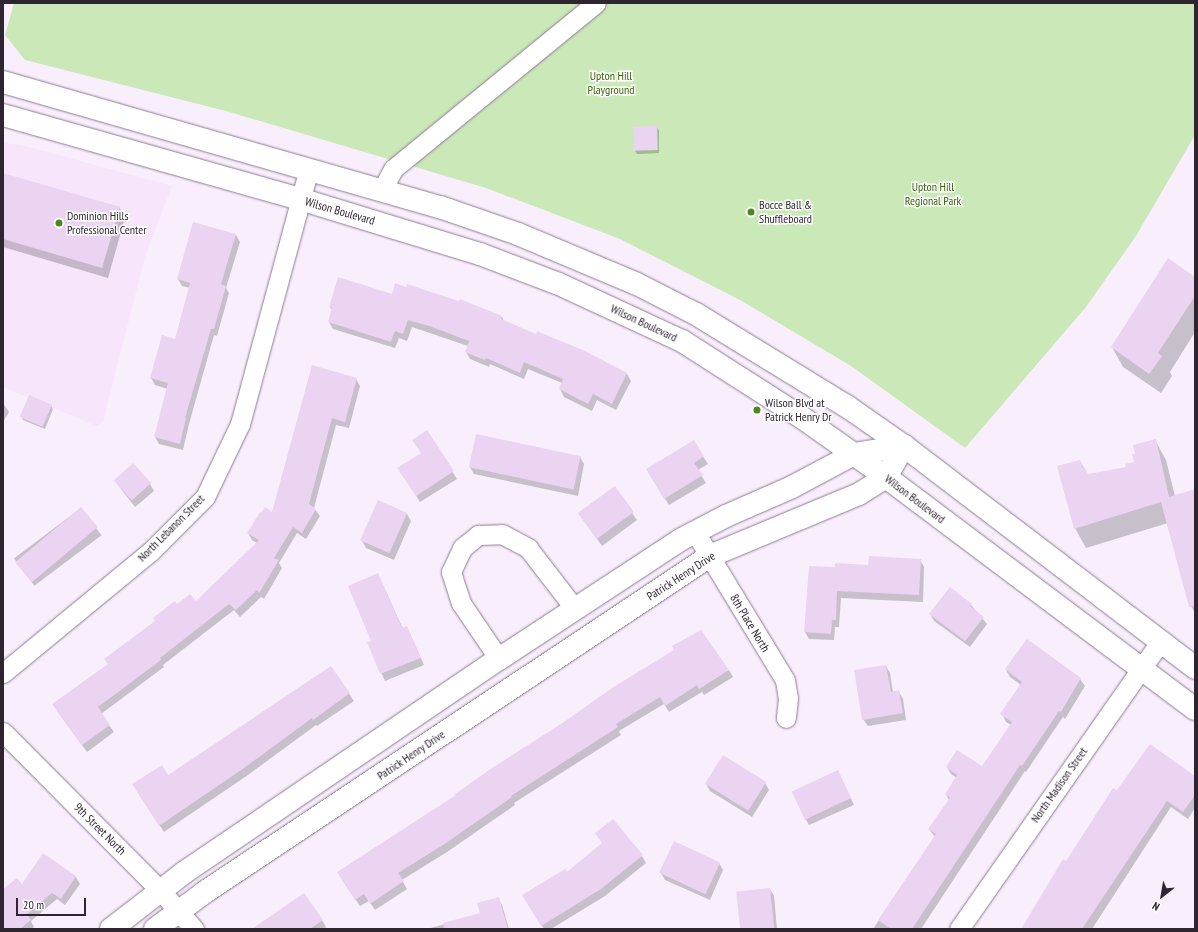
<!DOCTYPE html>
<html>
<head>
<meta charset="utf-8">
<style>
	body { margin:0 }
	#map { position:relative; width:1198px; height:932px; overflow:hidden; background:#f9effc; font-family:"PT Sans Narrow",sans-serif }
	div>[style] { position:absolute }
	[style*='--x'] { left:calc(var(--x)*1px); top:calc(var(--y)*1px); width:calc(var(--w)*1px); rotate:calc(var(--a)*1deg) }
	.built>* { inset:0; background:#f7e5fc }
	.green>* { inset:0; background:#cae8b8 }
	.shadow>* { inset:0; background:#0003; transform-origin:0 0 }
	.building>* { inset:0; background:#ebd3f2; transform-origin:0 0 }
	.roads { filter:drop-shadow(0 0 1px #8f7996) drop-shadow(0 0 1px #8f7996) }
	.street>* { height:19px; margin:-9.5px; padding:0 9.5px; transform-origin:9.5px; border-radius:9.5px; background:#fff }
	.secondary>* { height:22px; margin:-11px; padding:0 11px; transform-origin:11px; border-radius:11px; background:#fff }
	.dots>* { width:11px; height:11px; translate:-50% -50%; box-sizing:border-box; border:2px solid #fff; border-radius:50% }
	span { translate:-50% -50%; white-space:nowrap; text-align:center; line-height:1.15; -webkit-text-stroke:3px #fff; paint-order:stroke }
	.park-label { font-size:12px; color:#356304 }
	.poi-label { font-size:12px; color:#2e2531 }
	.left { translate:0 -50%; text-align:left }
	.street-label { font-size:12px; color:#2e2531 }
	.frame { position:absolute; inset:0; border:4px solid #2e2531; pointer-events:none }
	.north { position:absolute; left:1142px; top:876px; width:40px; height:40px; -webkit-text-stroke:3px #fff; paint-order:stroke; rotate:211deg; font-size:11px; font-weight:700; line-height:16px; text-align:center; color:#2e2531 }
	.north::after { content:''; display:block; margin:auto; width:14px; height:18px; background:#2e2531; clip-path:polygon(50% 0,100% 100%,50% 72%,0 100%) }
	.scale { position:absolute; left:16px; top:898px; width:70px; height:18px; box-sizing:border-box; border:2px solid #2e2531; border-top:0; padding-left:5px; font-size:12px; line-height:14px; white-space:nowrap; color:#2e2531; -webkit-text-stroke:3px #fff; paint-order:stroke }
</style>
</head>
<body>
<div id="map">
	<div class="built">
		<i style="clip-path:polygon(3px 143px,22px 145px,172px 186px,145px 257px,103px 422px,96px 426px,3px 387px)"></i>
	</div>
	<div class="green">
		<i style="clip-path:polygon(14px 3px,1195px 3px,1195px 135px,1136px 236px,1086px 307px,965px 448px,851px 366px,740px 300px,620px 239px,486px 188px,226px 111px,25px 60px,5px 35px)"></i>
	</div>
	<div class="shadow">
		<i style="clip-path:polygon(657px 127px,659px 131px,659px 153px,637px 154px,635px 151px)"></i>
		<i style="clip-path:polygon(3px 177px,119px 207px,125px 218px,108px 278px,3px 247px)"></i>
		<i style="clip-path:polygon(194px 223px,236px 235px,240px 242px,226px 288px,229px 293px,217px 336px,214px 335px,189px 424px,183px 450px,159px 444px,155px 437px,168px 389px,155px 385px,151px 378px,176px 340px,190px 288px,182px 286px,178px 279px)"></i>
		<i style="clip-path:polygon(1195px 278px,1195px 332px,1170px 372px,1172px 376px,1161px 393px,1123px 367px,1112px 347px)"></i>
		<i style="clip-path:polygon(392px 295px,502px 317px,504px 321px,536px 335px,584px 352px,627px 374px,631px 381px,616px 410px,597px 400px,592px 411px,564px 397px,560px 389px,562px 383px,528px 369px,524px 379px,490px 364px,489px 367px,470px 359px,466px 352px,468px 346px,412px 327px,407px 341px,399px 338px,395px 348px,333px 329px,329px 322px,332px 310px,330px 307px)"></i>
		<i style="clip-path:polygon(356px 379px,360px 386px,349px 428px,336px 425px,314px 508px,320px 516px,306px 539px,297px 533px,279px 563px,282px 568px,264px 599px,261px 597px,240px 617px,234px 610px,163px 665px,164px 667px,101px 714px,114px 732px,87px 752px,57px 711px,176px 605px,195px 603px,257px 543px,252px 540px,248px 533px,272px 513px)"></i>
		<i style="clip-path:polygon(3px 403px,9px 412px,3px 422px)"></i>
		<i style="clip-path:polygon(51px 406px,53px 409px,45px 429px,23px 420px,21px 416px)"></i>
		<i style="clip-path:polygon(426px 431px,457px 479px,420px 502px,403px 475px,422px 454px)"></i>
		<i style="clip-path:polygon(1155px 440px,1166px 460px,1175px 496px,1195px 490px,1195px 613px,1188px 601px,1168px 523px,1086px 548px,1075px 528px,1080px 461px,1088px 475px,1127px 468px,1135px 463px,1136px 455px)"></i>
		<i style="clip-path:polygon(693px 441px,708px 464px,698px 470px,706px 483px,669px 505px,651px 477px)"></i>
		<i style="clip-path:polygon(580px 457px,584px 464px,578px 496px,474px 474px,470px 467px)"></i>
		<i style="clip-path:polygon(114px 480px,150px 484px,154px 491px,135px 507px)"></i>
		<i style="clip-path:polygon(615px 488px,637px 520px,602px 546px,584px 520px)"></i>
		<i style="clip-path:polygon(379px 502px,407px 514px,411px 521px,394px 560px,366px 548px,362px 541px)"></i>
		<i style="left:81px;top:508px;width:34px;height:84px;rotate:53deg"></i>
		<i style="clip-path:polygon(920px 560px,924px 567px,923px 602px,841px 598px,839px 627px,835px 627px,834px 640px,809px 639px,805px 632px,836px 568px)"></i>
		<i style="clip-path:polygon(378px 574px,403px 629px,407px 627px,424px 665px,385px 681px,368px 643px,373px 641px)"></i>
		<i style="clip-path:polygon(950px 588px,971px 605px,987px 624px,970px 647px,934px 621px,930px 614px)"></i>
		<i style="clip-path:polygon(886px 666px,890px 673px,893px 692px,899px 692px,903px 699px,906px 720px,868px 726px,863px 719px)"></i>
		<i style="clip-path:polygon(331px 667px,354px 701px,317px 726px,316px 725px,248px 775px,164px 832px,137px 791px,168px 776px)"></i>
		<i style="clip-path:polygon(729px 670px,733px 677px,704px 695px,702px 692px,669px 712px,664px 704px,619px 731px,621px 735px,514px 803px,515px 805px,447px 852px,402px 880px,407px 889px,375px 910px,369px 901px,360px 906px,342px 880px,457px 795px,562px 725px)"></i>
		<i style="clip-path:polygon(1006px 670px,1080px 679px,1085px 686px,1065px 719px,1063px 717px,1026px 772px,1025px 771px,921px 929px,873px 929px,935px 837px,929px 829px,949px 800px,946px 794px,957px 778px,951px 774px,947px 767px,982px 768px,1011px 725px,1006px 722px,1002px 714px,1021px 685px,1010px 677px)"></i>
		<i style="clip-path:polygon(1195px 777px,1195px 808px,1188px 819px,1171px 807px,1092px 929px,1022px 929px,1117px 792px)"></i>
		<i style="clip-path:polygon(841px 778px,854px 805px,809px 825px,805px 818px)"></i>
		<i style="clip-path:polygon(765px 783px,769px 790px,752px 817px,710px 791px,706px 784px)"></i>
		<i style="clip-path:polygon(596px 833px,642px 856px,646px 863px,605px 896px,551px 929px,544px 929px,523px 895px,566px 873px,603px 844px)"></i>
		<i style="clip-path:polygon(43px 855px,76px 877px,80px 884px,65px 905px,57px 899px,31px 921px,34px 927px,32px 929px,3px 929px,3px 891px,22px 886px)"></i>
		<i style="clip-path:polygon(719px 863px,723px 870px,710px 900px,665px 880px,661px 873px)"></i>
		<i style="clip-path:polygon(770px 889px,774px 896px,777px 929px,740px 929px)"></i>
		<i style="clip-path:polygon(498px 898px,502px 905px,509px 929px,427px 929px,482px 914px)"></i>
		<i style="clip-path:polygon(322px 920px,326px 927px,324px 929px,267px 929px)"></i>
	</div>
	<div class="building">
		<i style="left:657px;top:126px;width:24px;height:24px;rotate:88deg"></i>
		<i style="clip-path:polygon(3px 173px,120px 207px,102px 268px,3px 239px)"></i>
		<i style="clip-path:polygon(193px 222px,236px 234px,221px 284px,226px 286px,214px 329px,211px 329px,185px 418px,186px 418px,180px 444px,154px 437px,168px 383px,150px 378px,162px 335px,175px 339px,190px 283px,177px 279px)"></i>
		<i style="clip-path:polygon(1168px 258px,1195px 277px,1195px 296px,1158px 353px,1162px 356px,1149px 374px,1111px 347px)"></i>
		<i style="clip-path:polygon(338px 277px,392px 294px,395px 283px,406px 287px,407px 284px,459px 301px,460px 299px,502px 316px,501px 319px,536px 334px,537px 331px,585px 351px,627px 373px,612px 404px,593px 394px,588px 404px,559px 389px,563px 379px,524px 362px,520px 373px,486px 358px,485px 360px,465px 352px,469px 341px,429px 326px,408px 320px,403px 334px,395px 331px,391px 342px,328px 322px,332px 308px,329px 307px)"></i>
		<i style="clip-path:polygon(312px 365px,357px 378px,345px 422px,332px 418px,309px 504px,316px 509px,302px 533px,293px 527px,274px 558px,279px 560px,259px 593px,257px 590px,236px 610px,229px 604px,160px 658px,161px 660px,98px 707px,110px 725px,82px 745px,52px 704px,108px 664px,104px 659px,155px 621px,153px 618px,175px 601px,177px 604px,190px 594px,196px 601px,259px 540px,247px 533px,260px 512px,261px 513px,265px 507px,272px 512px)"></i>
		<i style="left:29px;top:395px;width:25px;height:24px;rotate:23deg"></i>
		<i style="clip-path:polygon(427px 430px,454px 471px,416px 496px,397px 468px,421px 453px,412px 440px)"></i>
		<i style="left:476px;top:434px;width:107px;height:34px;rotate:12deg"></i>
		<i style="clip-path:polygon(1156px 439px,1169px 497px,1195px 489px,1195px 606px,1189px 607px,1161px 502px,1074px 529px,1057px 466px,1080px 460px,1083px 468px,1085px 468px,1088px 474px,1126px 467px,1125px 464px,1134px 462px,1132px 454px,1135px 454px,1133px 445px)"></i>
		<i style="clip-path:polygon(694px 440px,704px 456px,694px 463px,703px 475px,664px 499px,646px 469px)"></i>
		<i style="left:133px;top:463px;width:27px;height:26px;rotate:48deg"></i>
		<i style="left:615px;top:486px;width:32px;height:46px;rotate:54deg"></i>
		<i style="left:378px;top:500px;width:32px;height:44px;rotate:24deg"></i>
		<i style="left:81px;top:507px;width:26px;height:86px;rotate:50deg"></i>
		<i style="clip-path:polygon(869px 556px,921px 559px,919px 595px,837px 591px,836px 620px,832px 620px,831px 634px,804px 632px,809px 566px,835px 567px,835px 563px,868px 565px)"></i>
		<i style="clip-path:polygon(378px 573px,402px 628px,407px 626px,421px 658px,380px 674px,367px 642px,371px 641px,348px 586px)"></i>
		<i style="clip-path:polygon(950px 587px,972px 604px,970px 606px,984px 617px,965px 641px,929px 614px)"></i>
		<i style="clip-path:polygon(701px 630px,729px 670px,699px 689px,697px 685px,665px 706px,660px 697px,616px 724px,618px 727px,511px 796px,512px 797px,443px 845px,398px 873px,404px 881px,370px 904px,364px 894px,355px 900px,337px 872px,456px 795px,455px 794px,492px 768px,561px 724px,615px 686px,674px 650px,672px 646px)"></i>
		<i style="clip-path:polygon(1027px 639px,1081px 678px,1061px 712px,1059px 711px,1022px 766px,1020px 765px,912px 929px,891px 929px,878px 920px,936px 834px,928px 829px,950px 798px,945px 794px,957px 775px,946px 767px,957px 750px,982px 766px,1012px 722px,1000px 714px,1022px 682px,1005px 669px)"></i>
		<i style="clip-path:polygon(886px 665px,891px 692px,899px 690px,903px 713px,862px 720px,854px 670px)"></i>
		<i style="clip-path:polygon(331px 666px,350px 693px,313px 720px,312px 718px,244px 768px,159px 826px,132px 784px,162px 765px,168px 775px)"></i>
		<i style="clip-path:polygon(1150px 744px,1195px 776px,1195px 795px,1183px 812px,1167px 801px,1082px 929px,1021px 929px,1063px 859px,1066px 861px,1113px 788px,1117px 790px)"></i>
		<i style="left:723px;top:755px;width:51px;height:34px;rotate:32deg"></i>
		<i style="left:838px;top:770px;width:31px;height:51px;rotate:65deg"></i>
		<i style="clip-path:polygon(613px 819px,643px 855px,601px 889px,541px 926px,522px 895px,565px 869px,567px 872px,602px 843px,595px 833px)"></i>
		<i style="left:674px;top:841px;width:51px;height:35px;rotate:25deg"></i>
		<i style="clip-path:polygon(43px 853px,76px 876px,61px 899px,52px 893px,27px 914px,31px 920px,20px 929px,3px 929px,3px 889px,17px 878px,22px 884px)"></i>
		<i style="left:770px;top:888px;width:41px;height:34px;rotate:84deg"></i>
		<i style="clip-path:polygon(304px 893px,323px 920px,310px 929px,252px 929px)"></i>
		<i style="clip-path:polygon(499px 897px,508px 929px,444px 929px,443px 923px,480px 913px,477px 903px)"></i>
	</div>
	<div class="roads">
		<div class="street">
			<i style="--x:382;--y:190;--w:24;--a:-62"></i>
			<i style="--x:393;--y:169;--w:262;--a:-39.3"></i>
			<i style="--x:695;--y:532;--w:173;--a:58.7"></i>
			<i style="--x:785;--y:680;--w:18;--a:81"></i>
			<i style="--x:788;--y:698;--w:20;--a:96"></i>
			<i style="--x:499;--y:659;--w:68;--a:-124.2"></i>
			<i style="--x:461;--y:603;--w:33;--a:-108"></i>
			<i style="--x:451;--y:572;--w:26;--a:-65"></i>
			<i style="--x:462;--y:548;--w:21;--a:-39"></i>
			<i style="--x:478;--y:535;--w:24;--a:-2"></i>
			<i style="--x:502;--y:534;--w:30;--a:28"></i>
			<i style="--x:528;--y:548;--w:77;--a:52.4"></i>
			<i style="--x:3;--y:673;--w:190;--a:-39.5"></i>
			<i style="--x:150;--y:552;--w:78;--a:-45"></i>
			<i style="--x:205;--y:497;--w:81;--a:-64.4"></i>
			<i style="--x:240;--y:424;--w:264;--a:-74.9"></i>
			<i style="--x:3;--y:732;--w:223;--a:45.2"></i>
			<i style="--x:160;--y:890;--w:52;--a:48.9"></i>
			<i style="--x:959;--y:929;--w:350;--a:-55"></i>
		</div>
		<div class="secondary">
			<i style="--x:3;--y:82;--w:455;--a:16"></i>
			<i style="--x:440;--y:207;--w:83;--a:19.1"></i>
			<i style="--x:518;--y:234;--w:129;--a:22.8"></i>
			<i style="--x:637;--y:284;--w:66;--a:27"></i>
			<i style="--x:696;--y:314;--w:178;--a:31.5"></i>
			<i style="--x:848;--y:407;--w:68;--a:34.9"></i>
			<i style="--x:904;--y:446;--w:366;--a:37.3"></i>
			<i style="--x:3;--y:115;--w:309;--a:15.8"></i>
			<i style="--x:300;--y:199;--w:188;--a:17"></i>
			<i style="--x:480;--y:254;--w:85;--a:20.8"></i>
			<i style="--x:559;--y:284;--w:136;--a:24.9"></i>
			<i style="--x:682;--y:341;--w:145;--a:32.6"></i>
			<i style="--x:804;--y:419;--w:100;--a:35.3"></i>
			<i style="--x:886;--y:477;--w:386;--a:36.9"></i>
			<i style="--x:111;--y:929;--w:93;--a:-37.6"></i>
			<i style="--x:185;--y:872;--w:379;--a:-34.2"></i>
			<i style="--x:499;--y:659;--w:217;--a:-33.3"></i>
			<i style="--x:680;--y:540;--w:52;--a:-27.6"></i>
			<i style="--x:726;--y:516;--w:72;--a:-23.7"></i>
			<i style="--x:792;--y:487;--w:70;--a:-28"></i>
			<i style="--x:854;--y:454;--w:51;--a:-9.1"></i>
			<i style="--x:155;--y:929;--w:62;--a:-36.5"></i>
			<i style="--x:205;--y:892;--w:607;--a:-33.64"></i>
			<i style="--x:710;--y:556;--w:161;--a:-22.6"></i>
			<i style="--x:859;--y:494;--w:32;--a:-32"></i>
			<i style="--x:886;--y:477;--w:36;--a:-60"></i>
		</div>
	</div>
	<div class="dots">
		<i style="left:751px;top:212px;background:#4e851f"></i>
		<i style="left:59px;top:223px;background:#4e851f"></i>
		<i style="left:757px;top:410px;background:#4e851f"></i>
	</div>
	<div class="park-label">
		<span style="left:611px;top:83px">Upton Hill<br>Playground</span>
		<span style="left:933px;top:194px">Upton Hill<br>Regional Park</span>
	</div>
	<div class="poi-label">
		<span class="left" style="left:759px;top:212px">Bocce Ball &amp;<br>Shuffleboard</span>
		<span class="left" style="left:67px;top:223px">Dominion Hills<br>Professional Center</span>
		<span class="left" style="left:765px;top:410px">Wilson Blvd at<br>Patrick Henry Dr</span>
	</div>
	<div class="street-label">
		<span style="left:340px;top:211px;rotate:16deg">Wilson Boulevard</span>
		<span style="left:644px;top:323px;rotate:25deg">Wilson Boulevard</span>
		<span style="left:915px;top:499px;rotate:37deg">Wilson Boulevard</span>
		<span style="left:171px;top:528px;rotate:-45deg">North Lebanon Street</span>
		<span style="left:681px;top:576px;rotate:-33deg">Patrick Henry Drive</span>
		<span style="left:750px;top:623px;rotate:59deg">8th Place North</span>
		<span style="left:411px;top:755px;rotate:-34deg">Patrick Henry Drive</span>
		<span style="left:1059px;top:785px;rotate:-55deg">North Madison Street</span>
		<span style="left:100px;top:829px;rotate:45deg">9th Street North</span>
	</div>
	<div class="frame"></div>
	<div class="north">N</div>
	<div class="scale">20 m</div>
</div>
</body>
</html>
